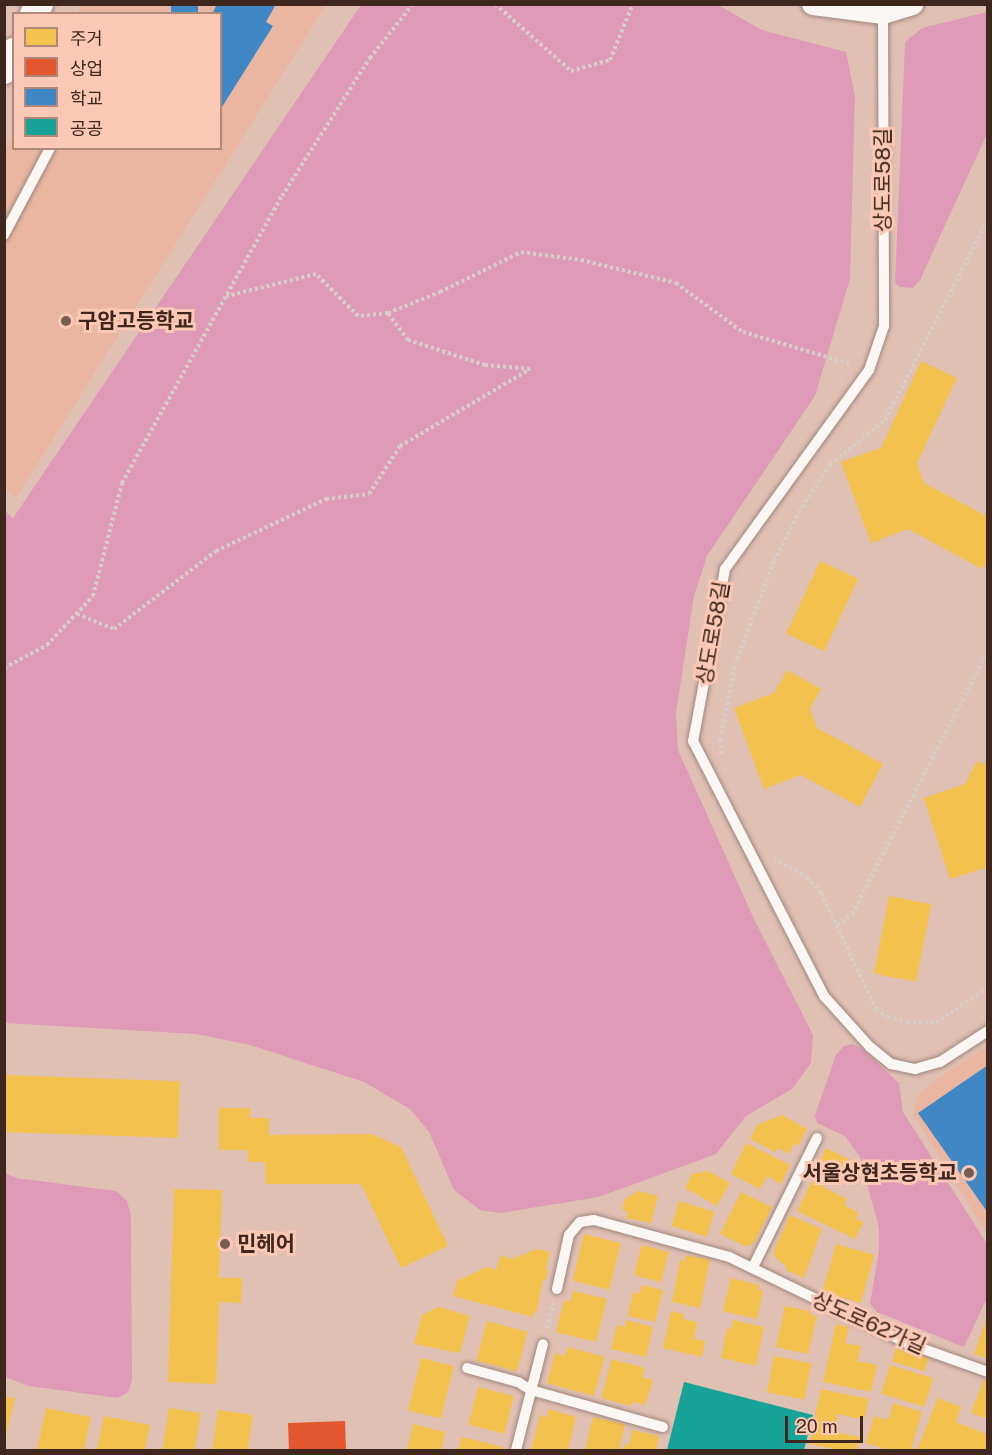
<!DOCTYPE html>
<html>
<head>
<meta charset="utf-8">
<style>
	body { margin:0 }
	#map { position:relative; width:992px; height:1455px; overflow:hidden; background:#e1c0b4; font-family:"Public Sans","Noto Sans KR",sans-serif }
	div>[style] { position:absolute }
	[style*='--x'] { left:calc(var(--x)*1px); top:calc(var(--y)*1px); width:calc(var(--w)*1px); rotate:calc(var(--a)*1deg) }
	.built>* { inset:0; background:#eab6a2 }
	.green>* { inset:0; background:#df9ab8 }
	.homes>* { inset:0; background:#f2c14e; transform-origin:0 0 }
	.shops>* { inset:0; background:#e4572e; transform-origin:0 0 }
	.schools>* { inset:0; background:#3f88c5; transform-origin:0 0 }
	.public>* { inset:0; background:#17a398 }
	.path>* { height:4px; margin-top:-2px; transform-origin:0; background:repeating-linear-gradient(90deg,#d7cdc8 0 3px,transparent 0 6px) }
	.roads { filter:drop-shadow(0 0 2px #9f867d) drop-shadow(0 0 2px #9f867d) }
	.service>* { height:10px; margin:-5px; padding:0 5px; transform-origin:5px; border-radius:5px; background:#faf6f4 }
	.minor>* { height:22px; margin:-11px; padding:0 11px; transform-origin:11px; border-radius:11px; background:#faf6f4 }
	.tertiary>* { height:28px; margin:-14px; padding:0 14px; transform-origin:14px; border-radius:14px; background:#faf6f4 }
	.dots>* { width:16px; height:16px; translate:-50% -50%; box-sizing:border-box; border:3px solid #fac8b5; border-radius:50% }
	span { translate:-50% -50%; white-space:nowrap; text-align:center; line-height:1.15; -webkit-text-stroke:6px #fac8b5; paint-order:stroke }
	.street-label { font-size:21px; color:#3f271e }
	.poi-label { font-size:21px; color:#3f271e; font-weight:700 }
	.left { translate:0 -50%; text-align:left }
	.right { translate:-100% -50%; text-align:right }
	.frame { position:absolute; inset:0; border:6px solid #3f271e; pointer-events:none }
	.legend { position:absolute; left:12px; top:12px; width:210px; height:138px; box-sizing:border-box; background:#fac8b5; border:2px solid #af8879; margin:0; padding:8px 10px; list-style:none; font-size:18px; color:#3f271e }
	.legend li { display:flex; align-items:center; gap:12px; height:30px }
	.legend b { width:30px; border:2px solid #af8879 }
	.scale { position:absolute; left:785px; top:1416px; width:78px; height:27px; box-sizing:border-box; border:3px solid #3f271e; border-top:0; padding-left:8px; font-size:18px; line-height:21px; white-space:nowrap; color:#3f271e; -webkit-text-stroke:4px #fac8b5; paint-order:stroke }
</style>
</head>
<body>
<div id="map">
	<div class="built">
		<i style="clip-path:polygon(81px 5px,326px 5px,16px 498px,4px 488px,4px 153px,13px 136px,14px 148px,220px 148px,220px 14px,77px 13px)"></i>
		<i style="clip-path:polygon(987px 1046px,987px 1233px,913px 1114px,918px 1095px,934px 1081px)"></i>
	</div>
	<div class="green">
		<i style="clip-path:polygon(361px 5px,718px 5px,762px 30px,846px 52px,855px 96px,850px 279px,815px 396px,707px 556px,694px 596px,676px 713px,678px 750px,754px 919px,813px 1035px,811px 1063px,792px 1089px,746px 1116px,716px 1154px,599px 1197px,500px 1213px,480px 1210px,454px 1190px,429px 1132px,410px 1109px,364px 1082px,250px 1045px,196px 1034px,5px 1023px,5px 511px,13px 518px)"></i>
		<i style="clip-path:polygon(987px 12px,987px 134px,920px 280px,913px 288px,900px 287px,895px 283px,905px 42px,922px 28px)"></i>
		<i style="clip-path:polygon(852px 1044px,862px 1049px,899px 1083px,903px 1112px,987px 1244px,987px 1298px,964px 1347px,877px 1312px,870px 1304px,879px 1251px,879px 1228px,860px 1157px,845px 1136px,817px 1123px,815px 1115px,836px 1055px,844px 1046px)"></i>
		<i style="clip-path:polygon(5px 1173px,16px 1178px,116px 1191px,127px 1201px,131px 1216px,132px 1381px,128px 1392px,118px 1398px,29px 1386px,5px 1377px)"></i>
	</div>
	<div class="homes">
		<i style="clip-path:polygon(921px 361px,957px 378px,917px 463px,924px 483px,988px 517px,988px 559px,982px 569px,908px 529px,871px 543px,841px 462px,881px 448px)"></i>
		<i style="left:820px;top:561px;width:42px;height:80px;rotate:25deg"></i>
		<i style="clip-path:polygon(787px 670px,821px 689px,810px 709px,817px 728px,883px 764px,860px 807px,801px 775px,764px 789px,734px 708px,774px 693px)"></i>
		<i style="clip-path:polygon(977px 761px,988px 766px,988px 867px,950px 879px,924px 798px,965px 784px)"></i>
		<i style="left:889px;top:896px;width:43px;height:79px;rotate:11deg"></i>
		<i style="left:4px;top:1075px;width:176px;height:57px;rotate:2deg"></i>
		<i style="clip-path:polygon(219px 1108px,250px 1108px,250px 1118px,269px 1118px,269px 1135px,371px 1134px,401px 1147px,448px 1246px,401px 1268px,361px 1184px,266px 1184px,265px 1162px,248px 1162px,248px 1150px,219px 1150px)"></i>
		<i style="clip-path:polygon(782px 1115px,807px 1129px,798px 1146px,794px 1144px,789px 1154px,778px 1148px,775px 1152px,750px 1139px,757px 1125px)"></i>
		<i style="clip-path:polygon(746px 1143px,790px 1165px,781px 1184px,767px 1176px,760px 1189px,731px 1174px)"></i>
		<i style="left:826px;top:1148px;width:34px;height:23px;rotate:26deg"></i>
		<i style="clip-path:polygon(708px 1171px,730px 1183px,717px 1206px,685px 1188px,692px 1174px)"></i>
		<i style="clip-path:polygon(812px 1181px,847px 1199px,844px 1205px,859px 1213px,856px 1219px,864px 1222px,855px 1239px,797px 1211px)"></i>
		<i style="clip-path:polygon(174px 1189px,222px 1190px,219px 1278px,242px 1278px,241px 1303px,219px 1302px,216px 1384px,168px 1382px)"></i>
		<i style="clip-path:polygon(638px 1191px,658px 1196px,651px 1223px,626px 1218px,628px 1212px,622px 1210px,625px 1199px)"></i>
		<i style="clip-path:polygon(741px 1192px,772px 1207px,755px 1241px,747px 1247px,720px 1234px)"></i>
		<i style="left:679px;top:1201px;width:37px;height:26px;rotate:17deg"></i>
		<i style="clip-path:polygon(790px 1215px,822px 1229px,804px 1278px,786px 1270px,787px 1267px,774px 1256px,774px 1251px)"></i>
		<i style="left:584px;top:1234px;width:38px;height:48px;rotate:14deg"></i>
		<i style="left:836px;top:1244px;width:40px;height:50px;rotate:16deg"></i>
		<i style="left:642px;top:1245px;width:28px;height:31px;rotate:15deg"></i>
		<i style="clip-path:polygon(537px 1249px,550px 1252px,546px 1269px,548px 1270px,546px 1280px,543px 1279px,537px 1312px,534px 1311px,533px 1317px,453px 1296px,457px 1281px,487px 1267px,496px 1270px,501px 1255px,511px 1259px)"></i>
		<i style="clip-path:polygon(686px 1255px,710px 1260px,700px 1308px,672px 1302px,680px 1260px,685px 1261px)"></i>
		<i style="clip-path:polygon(731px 1278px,759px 1285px,758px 1289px,763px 1291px,757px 1319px,723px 1311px)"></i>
		<i style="clip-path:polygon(642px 1285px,663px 1290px,655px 1322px,628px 1316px,633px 1292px,640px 1294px)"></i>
		<i style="clip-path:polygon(573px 1291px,607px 1299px,596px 1342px,556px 1332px,564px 1300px,570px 1302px)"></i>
		<i style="clip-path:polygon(785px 1306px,810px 1311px,811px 1315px,817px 1316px,808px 1354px,776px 1347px)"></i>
		<i style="clip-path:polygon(439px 1307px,470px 1316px,460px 1353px,414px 1344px,422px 1315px)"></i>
		<i style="clip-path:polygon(671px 1311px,684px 1314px,683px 1319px,697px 1322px,694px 1339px,705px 1341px,702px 1357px,663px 1348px)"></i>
		<i style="clip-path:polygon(987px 1317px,988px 1317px,988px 1359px,974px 1354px)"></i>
		<i style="clip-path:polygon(626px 1320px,653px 1327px,646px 1357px,611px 1349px,617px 1325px,625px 1327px)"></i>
		<i style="clip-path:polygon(733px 1320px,764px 1327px,756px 1366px,721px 1358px,727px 1328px,731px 1329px)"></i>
		<i style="left:487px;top:1321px;width:42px;height:41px;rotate:15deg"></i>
		<i style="clip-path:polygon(836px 1324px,849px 1327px,845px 1343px,861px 1346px,857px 1361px,877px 1365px,871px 1392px,823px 1382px)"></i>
		<i style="clip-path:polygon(568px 1347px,605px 1357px,594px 1396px,547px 1383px,555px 1353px,565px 1356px)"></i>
		<i style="left:896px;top:1348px;width:34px;height:14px;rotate:17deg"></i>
		<i style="left:774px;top:1356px;width:38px;height:37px;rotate:11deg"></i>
		<i style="left:421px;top:1358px;width:34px;height:54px;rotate:14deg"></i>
		<i style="clip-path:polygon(612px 1359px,645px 1368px,642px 1377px,653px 1380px,645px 1405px,632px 1402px,631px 1406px,601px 1398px)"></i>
		<i style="left:890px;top:1365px;width:45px;height:30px;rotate:17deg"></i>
		<i style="clip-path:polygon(984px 1379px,988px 1381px,988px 1419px,971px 1413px)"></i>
		<i style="left:478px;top:1387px;width:37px;height:39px;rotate:14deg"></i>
		<i style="clip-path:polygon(821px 1389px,869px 1399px,864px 1420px,838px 1414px,835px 1432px,860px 1437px,857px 1450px,839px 1450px,809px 1444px)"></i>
		<i style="clip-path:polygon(4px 1396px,15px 1398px,5px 1440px,4px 1440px)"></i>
		<i style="clip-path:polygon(938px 1398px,961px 1407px,956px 1422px,988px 1435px,988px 1450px,917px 1450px)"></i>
		<i style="clip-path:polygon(893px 1403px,922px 1412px,911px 1450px,890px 1450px,866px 1443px,874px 1416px,888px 1420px)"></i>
		<i style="clip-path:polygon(46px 1408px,91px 1417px,84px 1450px,37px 1449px)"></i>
		<i style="left:169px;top:1408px;width:32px;height:42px;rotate:9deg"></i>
		<i style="clip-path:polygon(549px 1409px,576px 1417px,568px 1450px,531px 1450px,540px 1415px,547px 1417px)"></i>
		<i style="left:218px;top:1410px;width:35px;height:40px;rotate:8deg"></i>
		<i style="clip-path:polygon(104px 1416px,150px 1425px,145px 1450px,97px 1450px)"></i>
		<i style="clip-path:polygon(593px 1417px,625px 1424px,619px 1450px,585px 1450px)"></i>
		<i style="clip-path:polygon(413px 1424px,445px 1432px,441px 1450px,407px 1450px)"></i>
		<i style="clip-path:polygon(632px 1430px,659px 1436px,656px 1450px,622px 1450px,624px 1444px,629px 1445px)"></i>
		<i style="clip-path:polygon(462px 1437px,503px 1447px,502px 1450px,458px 1450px)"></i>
	</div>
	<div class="shops">
		<i style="left:345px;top:1421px;width:29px;height:57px;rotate:88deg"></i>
	</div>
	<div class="schools">
		<i style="left:171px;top:4px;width:27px;height:10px"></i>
		<i style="clip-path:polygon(217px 4px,276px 4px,266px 22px,273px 26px,220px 110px,220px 14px,212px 14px)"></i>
		<i style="clip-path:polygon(988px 1065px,988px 1213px,918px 1113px)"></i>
	</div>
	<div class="public">
		<i style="clip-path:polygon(684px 1382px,813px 1415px,804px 1450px,667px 1450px)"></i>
	</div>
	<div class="path">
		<i style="--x:495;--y:4;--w:101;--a:41.4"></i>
		<i style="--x:571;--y:71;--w:41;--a:-15.8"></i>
		<i style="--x:610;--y:60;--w:61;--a:-67.7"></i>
		<i style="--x:388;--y:313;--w:56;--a:-22"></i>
		<i style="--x:440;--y:292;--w:90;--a:-26.3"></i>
		<i style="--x:521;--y:252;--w:61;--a:7.6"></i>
		<i style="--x:581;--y:260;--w:98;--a:13.6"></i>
		<i style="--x:676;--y:283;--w:83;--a:36.2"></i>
		<i style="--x:743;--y:332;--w:113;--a:16.5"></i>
		<i style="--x:77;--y:614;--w:40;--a:22"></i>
		<i style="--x:114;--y:629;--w:128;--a:-37.4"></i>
		<i style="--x:216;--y:551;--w:122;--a:-25.3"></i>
		<i style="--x:326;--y:499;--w:43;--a:-6.6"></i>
		<i style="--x:369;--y:494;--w:57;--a:-57.1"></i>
		<i style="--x:400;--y:446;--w:151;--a:-30.6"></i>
		<i style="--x:530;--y:369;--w:45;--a:-174.9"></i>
		<i style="--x:485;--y:365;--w:81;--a:-162"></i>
		<i style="--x:408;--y:340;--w:34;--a:-127"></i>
		<i style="--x:388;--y:313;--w:30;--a:174"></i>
		<i style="--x:358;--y:316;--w:59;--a:-135"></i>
		<i style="--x:316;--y:274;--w:92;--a:166.1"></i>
		<i style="--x:4;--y:668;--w:49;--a:-28.1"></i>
		<i style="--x:47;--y:645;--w:67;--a:-46.8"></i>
		<i style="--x:93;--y:596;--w:117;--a:-75.6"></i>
		<i style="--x:122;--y:483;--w:329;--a:-60.9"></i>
		<i style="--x:282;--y:196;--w:164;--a:-57.5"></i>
		<i style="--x:370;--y:58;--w:69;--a:-51.5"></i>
		<i style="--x:722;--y:754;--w:14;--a:-98"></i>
		<i style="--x:720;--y:740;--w:76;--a:-78.7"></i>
		<i style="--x:735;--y:665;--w:111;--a:-69.4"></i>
		<i style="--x:774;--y:561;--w:61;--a:-62.6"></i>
		<i style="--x:802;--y:507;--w:50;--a:-56.3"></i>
		<i style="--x:830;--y:465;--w:71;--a:-39.3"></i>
		<i style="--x:885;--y:420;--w:226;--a:-62.9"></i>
		<i style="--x:774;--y:858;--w:38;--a:30"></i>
		<i style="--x:807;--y:877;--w:21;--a:49"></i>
		<i style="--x:821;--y:893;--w:128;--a:64.6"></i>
		<i style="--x:876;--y:1009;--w:14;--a:34"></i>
		<i style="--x:888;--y:1017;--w:20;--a:15"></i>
		<i style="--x:907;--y:1022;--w:29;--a:2"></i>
		<i style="--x:936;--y:1023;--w:63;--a:-34.7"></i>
		<i style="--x:837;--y:925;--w:19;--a:-36"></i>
		<i style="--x:852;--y:914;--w:296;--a:-62.7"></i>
		<i style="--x:547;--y:1328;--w:25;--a:-76"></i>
	</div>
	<div class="roads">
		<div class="service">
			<i style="--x:883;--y:13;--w:313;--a:89.8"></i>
			<i style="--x:884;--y:326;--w:46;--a:108.8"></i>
			<i style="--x:869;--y:370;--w:246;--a:125.9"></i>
			<i style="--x:725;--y:569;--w:175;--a:100.5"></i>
			<i style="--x:693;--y:741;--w:287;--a:62.8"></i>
			<i style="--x:824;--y:996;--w:69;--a:48"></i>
			<i style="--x:870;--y:1047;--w:27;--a:39"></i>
			<i style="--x:891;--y:1064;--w:25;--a:12"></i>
			<i style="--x:915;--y:1069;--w:26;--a:-16"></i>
			<i style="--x:940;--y:1062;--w:57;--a:-32.9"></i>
			<i style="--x:4;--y:235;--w:98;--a:-62.1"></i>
			<i style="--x:753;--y:1267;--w:144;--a:-63.6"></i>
			<i style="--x:557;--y:1289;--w:55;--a:-77.5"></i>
			<i style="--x:569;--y:1235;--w:17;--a:-50"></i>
			<i style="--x:580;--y:1222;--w:14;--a:-8"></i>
			<i style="--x:594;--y:1220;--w:140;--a:15.3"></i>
			<i style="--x:729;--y:1257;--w:200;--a:25.8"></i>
			<i style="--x:909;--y:1344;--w:84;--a:19.5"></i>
			<i style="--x:467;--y:1368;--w:53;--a:15.4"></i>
			<i style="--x:518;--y:1382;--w:15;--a:32"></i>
			<i style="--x:531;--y:1390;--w:137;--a:15.7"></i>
			<i style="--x:516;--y:1450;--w:109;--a:-75.7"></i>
		</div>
		<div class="minor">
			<i style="--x:813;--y:4;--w:71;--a:7.3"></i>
			<i style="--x:883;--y:13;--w:31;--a:-17"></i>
		</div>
		<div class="tertiary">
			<i style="--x:34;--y:14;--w:11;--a:-63"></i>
			<i style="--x:4;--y:70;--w:21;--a:-61"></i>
		</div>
	</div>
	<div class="dots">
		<i style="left:66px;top:321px;background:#785d52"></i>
		<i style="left:969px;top:1173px;background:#785d52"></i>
		<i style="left:225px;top:1244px;background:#785d52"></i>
	</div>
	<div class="street-label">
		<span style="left:883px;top:180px;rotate:-90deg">상도로58길</span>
		<span style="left:713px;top:633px;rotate:-80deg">상도로58길</span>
		<span style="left:869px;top:1323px;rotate:24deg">상도로62가길</span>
	</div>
	<div class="poi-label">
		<span class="left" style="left:78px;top:321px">구암고등학교</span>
		<span class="right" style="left:957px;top:1173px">서울상현초등학교</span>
		<span class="left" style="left:237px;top:1244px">민헤어</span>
	</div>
	<div class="frame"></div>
	<ul class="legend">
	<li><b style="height:16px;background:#f2c14e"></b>주거</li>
	<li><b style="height:16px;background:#e4572e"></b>상업</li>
	<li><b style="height:16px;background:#3f88c5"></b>학교</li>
	<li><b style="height:16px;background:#17a398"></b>공공</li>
	</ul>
	<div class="scale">20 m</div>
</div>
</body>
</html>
